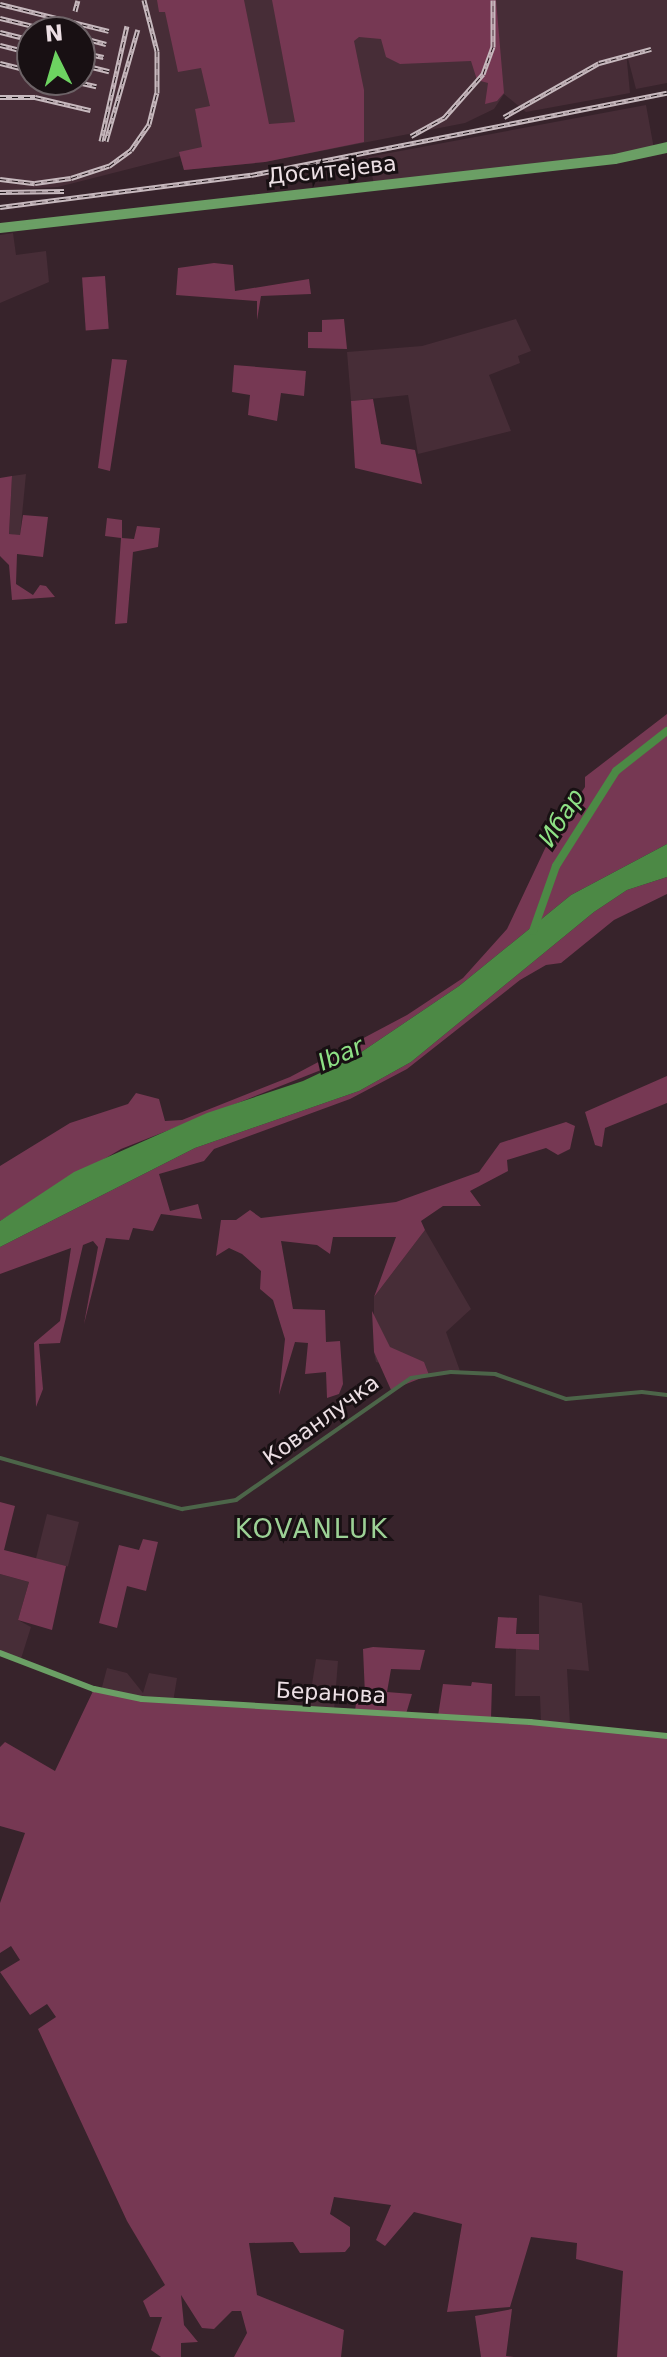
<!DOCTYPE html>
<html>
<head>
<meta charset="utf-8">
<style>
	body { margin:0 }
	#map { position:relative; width:667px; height:2357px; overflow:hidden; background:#37232b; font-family:"DejaVu Sans",sans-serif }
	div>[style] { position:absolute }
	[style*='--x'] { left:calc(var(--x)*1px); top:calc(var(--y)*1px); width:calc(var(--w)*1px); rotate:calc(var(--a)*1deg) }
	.built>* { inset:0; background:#472d37; transform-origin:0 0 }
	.green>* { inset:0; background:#763853; transform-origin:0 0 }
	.water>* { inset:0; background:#4c8945 }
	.river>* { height:8px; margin:-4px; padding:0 4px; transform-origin:4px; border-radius:4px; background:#4c8945 }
	.minor>* { height:4px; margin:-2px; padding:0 2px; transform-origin:2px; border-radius:2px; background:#4c6549 }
	.major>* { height:6px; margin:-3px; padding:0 3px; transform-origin:3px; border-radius:3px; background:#6b9f65 }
	.rail>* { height:5px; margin-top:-2.5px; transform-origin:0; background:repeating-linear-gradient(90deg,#181013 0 6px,#c7b9be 0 12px); box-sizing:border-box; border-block:2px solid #c7b9be }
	span { translate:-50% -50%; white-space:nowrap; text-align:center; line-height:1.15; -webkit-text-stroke:6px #181013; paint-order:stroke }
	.street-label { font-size:22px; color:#ecdfe4 }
	.water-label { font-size:24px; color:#8ee185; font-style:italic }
	.quarter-label { font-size:26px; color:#9cd195; letter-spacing:2px }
	.north { position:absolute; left:16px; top:16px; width:80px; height:80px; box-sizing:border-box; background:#181013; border:2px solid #6d6367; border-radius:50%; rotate:355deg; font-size:22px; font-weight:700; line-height:32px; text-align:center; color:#ecdfe4 }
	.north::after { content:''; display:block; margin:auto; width:28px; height:36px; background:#6dd361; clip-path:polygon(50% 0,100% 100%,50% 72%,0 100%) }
</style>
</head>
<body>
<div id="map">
	<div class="built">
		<i style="clip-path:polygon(evenodd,0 0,667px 0,667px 83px,636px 89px,626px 51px,630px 93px,526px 112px,504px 94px,494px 109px,465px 123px,265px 162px,184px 170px,180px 156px,58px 187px,0 190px,0 0,32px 32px,80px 32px,80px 80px,32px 80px,32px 32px)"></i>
		<i style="clip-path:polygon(646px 105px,654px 149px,374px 184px,368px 157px)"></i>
		<i style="clip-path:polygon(13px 233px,16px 255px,46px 251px,49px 282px,0 303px,0 235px)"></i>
		<i style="clip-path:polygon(516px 319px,531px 351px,518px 356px,520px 363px,489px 375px,511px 431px,418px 454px,408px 395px,351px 401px,347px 352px,422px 346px)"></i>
		<i style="clip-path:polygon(26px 474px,20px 536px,9px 534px,12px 476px)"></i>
		<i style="clip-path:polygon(425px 1230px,471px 1309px,446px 1332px,460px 1371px,430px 1374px,376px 1362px,374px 1352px,374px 1297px)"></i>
		<i style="left:47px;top:1514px;width:33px;height:46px;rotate:14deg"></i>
		<i style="clip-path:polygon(0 1574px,29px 1582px,18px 1620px,31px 1627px,20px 1662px,0 1653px)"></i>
		<i style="clip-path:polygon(539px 1595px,582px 1603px,589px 1671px,567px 1669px,570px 1724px,541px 1723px,540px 1696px,515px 1696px,516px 1649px,539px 1650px)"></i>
		<i style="clip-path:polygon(316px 1659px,338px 1661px,334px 1711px,308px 1709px)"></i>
		<i style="clip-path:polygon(107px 1668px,127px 1673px,143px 1693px,149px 1673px,177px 1678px,173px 1702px,101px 1691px)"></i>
	</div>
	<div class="green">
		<i style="clip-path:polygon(157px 0,244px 0,269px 124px,295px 122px,272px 0,496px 0,504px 93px,497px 101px,485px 104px,488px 83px,477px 80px,471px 61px,400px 64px,386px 57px,381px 39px,359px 37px,354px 41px,364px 90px,364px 142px,265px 162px,184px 170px,179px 152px,202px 147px,195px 109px,210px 106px,201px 68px,178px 72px,165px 12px,159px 12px)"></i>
		<i style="clip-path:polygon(214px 263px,233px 265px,235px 291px,309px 279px,311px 294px,261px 296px,257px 320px,257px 301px,176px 295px,178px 268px)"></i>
		<i style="left:105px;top:276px;width:53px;height:23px;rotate:86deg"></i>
		<i style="clip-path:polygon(344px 319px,347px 349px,308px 348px,308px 332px,322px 332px,322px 320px)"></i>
		<i style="clip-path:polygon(112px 359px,127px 360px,110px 471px,98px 468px)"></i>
		<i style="clip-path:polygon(234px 365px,306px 371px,304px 396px,281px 393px,277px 421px,248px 415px,250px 395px,232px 392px)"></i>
		<i style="clip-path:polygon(373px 399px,381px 444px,415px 450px,422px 484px,355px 468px,351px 401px)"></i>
		<i style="clip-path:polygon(12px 476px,9px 534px,20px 535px,23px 515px,48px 517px,43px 557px,17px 554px,16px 584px,33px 595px,40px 585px,46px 586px,55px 597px,12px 600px,9px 565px,0 556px,0 478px)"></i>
		<i style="clip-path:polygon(107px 518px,122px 520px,122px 538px,134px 539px,137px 526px,160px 528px,158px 547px,133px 552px,127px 623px,115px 624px,121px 538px,105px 536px)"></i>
		<i style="clip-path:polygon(667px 714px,667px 844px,571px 895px,459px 986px,354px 1057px,121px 1149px,0 1221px,0 1166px,70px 1123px,128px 1104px,136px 1093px,159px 1099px,165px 1121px,182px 1120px,290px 1077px,407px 1015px,463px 978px,507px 929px,550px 838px,585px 787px,585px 777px)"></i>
		<i style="clip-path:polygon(667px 877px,667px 894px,614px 920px,561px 963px,546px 965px,520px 980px,407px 1069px,350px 1099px,214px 1149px,204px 1161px,159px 1174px,170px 1211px,198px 1204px,202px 1219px,161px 1214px,153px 1231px,133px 1228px,129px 1240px,106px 1238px,84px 1324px,98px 1247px,93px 1241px,83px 1245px,60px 1343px,39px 1344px,43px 1389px,36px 1407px,34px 1343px,60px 1321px,71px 1248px,0 1274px,0 1247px,195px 1148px,359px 1091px,411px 1062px,594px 912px,627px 890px)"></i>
		<i style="clip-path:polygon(667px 1076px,667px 1103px,605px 1128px,602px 1147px,595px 1145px,585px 1112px)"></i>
		<i style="clip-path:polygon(566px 1122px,575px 1126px,570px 1149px,558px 1155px,546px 1148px,507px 1160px,508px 1171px,470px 1191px,481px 1206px,443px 1206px,421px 1221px,425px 1230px,374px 1297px,396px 1237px,333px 1237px,330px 1254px,317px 1245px,281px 1241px,293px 1309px,325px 1310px,326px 1342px,340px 1341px,343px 1384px,339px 1394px,327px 1398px,326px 1372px,305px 1374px,308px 1343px,295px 1342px,279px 1395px,285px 1339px,273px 1300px,260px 1289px,261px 1271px,242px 1254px,229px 1248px,216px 1256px,221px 1220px,236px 1220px,250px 1210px,261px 1218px,396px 1202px,479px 1172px,500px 1143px)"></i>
		<i style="clip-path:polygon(372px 1311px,390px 1347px,424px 1362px,429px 1375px,391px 1390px,374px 1352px)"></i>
		<i style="clip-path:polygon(0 1502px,15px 1506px,4px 1550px,66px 1566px,52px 1630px,18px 1620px,29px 1582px,0 1574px)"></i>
		<i style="clip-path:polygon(143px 1539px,158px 1542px,146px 1591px,127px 1586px,117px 1628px,99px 1623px,119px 1545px,139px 1550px)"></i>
		<i style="clip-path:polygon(498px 1617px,517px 1618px,516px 1634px,539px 1634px,539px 1650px,495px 1648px)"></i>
		<i style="clip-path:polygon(373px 1647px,425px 1650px,420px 1670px,391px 1669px,387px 1692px,412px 1694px,406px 1714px,438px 1716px,443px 1684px,471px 1686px,472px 1682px,492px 1684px,491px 1719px,667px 1736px,667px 2357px,617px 2357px,623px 2271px,576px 2259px,577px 2243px,531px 2237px,510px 2307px,447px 2312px,462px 2224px,414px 2212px,385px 2246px,376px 2240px,391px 2205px,334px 2197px,330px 2214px,350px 2227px,350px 2246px,345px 2252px,300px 2253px,293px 2242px,249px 2243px,257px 2295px,344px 2330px,341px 2357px,234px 2357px,247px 2333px,241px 2311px,232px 2311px,214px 2329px,202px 2328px,181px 2295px,184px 2325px,198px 2342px,181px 2343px,181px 2357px,161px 2357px,151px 2350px,162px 2317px,150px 2317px,143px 2301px,165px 2285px,127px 2221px,38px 2029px,56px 2017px,47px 2004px,30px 2015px,0 1972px,20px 1960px,11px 1946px,0 1953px,0 1903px,25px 1833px,0 1826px,0 1747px,5px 1742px,55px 1771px,94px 1689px,125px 1697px,355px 1711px,357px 1696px,365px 1695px,363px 1649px)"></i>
		<i style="clip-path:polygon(512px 2309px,506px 2356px,514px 2357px,481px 2357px,475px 2316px)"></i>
	</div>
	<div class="water">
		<i style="clip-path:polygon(667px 844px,667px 877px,627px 890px,594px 912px,411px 1062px,359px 1091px,195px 1148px,0 1247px,0 1221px,74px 1172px,207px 1113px,303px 1081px,354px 1057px,459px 986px,571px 895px)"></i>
	</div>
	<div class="river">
		<i style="--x:533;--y:931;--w:69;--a:-70.5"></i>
		<i style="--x:556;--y:866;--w:112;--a:-57.7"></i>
		<i style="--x:616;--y:771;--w:65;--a:-38.1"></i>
	</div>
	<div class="minor">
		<i style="--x:0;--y:1458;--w:189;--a:15.7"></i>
		<i style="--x:182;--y:1509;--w:55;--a:-9.5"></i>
		<i style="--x:236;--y:1500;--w:213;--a:-34.9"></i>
		<i style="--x:411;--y:1378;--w:40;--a:-8.5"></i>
		<i style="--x:451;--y:1372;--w:44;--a:2.6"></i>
		<i style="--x:495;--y:1374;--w:75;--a:19.4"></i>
		<i style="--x:566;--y:1399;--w:76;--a:-5.3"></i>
		<i style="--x:642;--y:1392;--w:25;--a:7"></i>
	</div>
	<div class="major">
		<i style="--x:0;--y:226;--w:619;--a:-6.4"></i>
		<i style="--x:615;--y:157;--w:53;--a:-13"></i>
		<i style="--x:0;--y:230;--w:619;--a:-6.4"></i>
		<i style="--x:615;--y:161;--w:53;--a:-11.9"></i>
		<i style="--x:0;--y:1653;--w:101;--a:21"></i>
		<i style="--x:94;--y:1689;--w:49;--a:11.8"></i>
		<i style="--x:142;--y:1699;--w:389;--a:3.4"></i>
		<i style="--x:530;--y:1722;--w:138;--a:5.8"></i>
	</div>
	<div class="rail">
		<i style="--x:0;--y:4;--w:112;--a:13.9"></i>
		<i style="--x:75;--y:11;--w:11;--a:-75"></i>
		<i style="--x:0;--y:18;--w:60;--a:13.6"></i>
		<i style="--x:0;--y:32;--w:33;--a:14"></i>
		<i style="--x:80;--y:37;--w:27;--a:15"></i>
		<i style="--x:0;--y:45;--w:33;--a:14"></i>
		<i style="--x:80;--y:52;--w:24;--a:12"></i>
		<i style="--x:0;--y:63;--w:33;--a:14"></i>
		<i style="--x:80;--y:64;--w:30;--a:14"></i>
		<i style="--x:69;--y:80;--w:28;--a:13"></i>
		<i style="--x:0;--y:97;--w:35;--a:0"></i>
		<i style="--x:35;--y:97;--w:57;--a:13.3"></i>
		<i style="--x:504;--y:117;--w:109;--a:-29.6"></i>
		<i style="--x:599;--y:63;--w:54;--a:-15.1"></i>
		<i style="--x:411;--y:136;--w:38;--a:-29"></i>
		<i style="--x:444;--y:118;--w:59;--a:-48.4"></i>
		<i style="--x:483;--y:74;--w:29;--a:-70"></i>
		<i style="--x:493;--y:47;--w:47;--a:-90"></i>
		<i style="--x:101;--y:141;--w:118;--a:-77.3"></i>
		<i style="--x:106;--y:141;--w:116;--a:-74.1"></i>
		<i style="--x:0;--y:179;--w:35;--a:7"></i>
		<i style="--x:35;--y:183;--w:36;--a:-8"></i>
		<i style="--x:71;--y:178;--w:40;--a:-18"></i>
		<i style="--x:109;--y:166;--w:27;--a:-36"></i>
		<i style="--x:131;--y:150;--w:32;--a:-55"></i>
		<i style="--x:149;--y:124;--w:32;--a:-76"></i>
		<i style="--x:157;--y:93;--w:42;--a:-90"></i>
		<i style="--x:157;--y:51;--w:53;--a:-104.3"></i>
		<i style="--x:0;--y:192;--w:64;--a:-0.9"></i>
		<i style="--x:0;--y:207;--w:253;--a:-7.3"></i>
		<i style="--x:251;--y:175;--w:424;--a:-11.2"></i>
	</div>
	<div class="street-label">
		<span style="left:332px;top:170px;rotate:-6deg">Доситејева</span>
		<span style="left:321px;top:1420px;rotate:-36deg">Кованлучка</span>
		<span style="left:331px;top:1693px;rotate:3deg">Беранова</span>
	</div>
	<div class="water-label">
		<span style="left:562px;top:818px;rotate:-58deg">Ибар</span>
		<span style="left:341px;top:1055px;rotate:-24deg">Ibar</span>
	</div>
	<div class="quarter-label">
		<span style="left:312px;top:1530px">KOVANLUK</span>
	</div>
	<div class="north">N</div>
</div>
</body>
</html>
